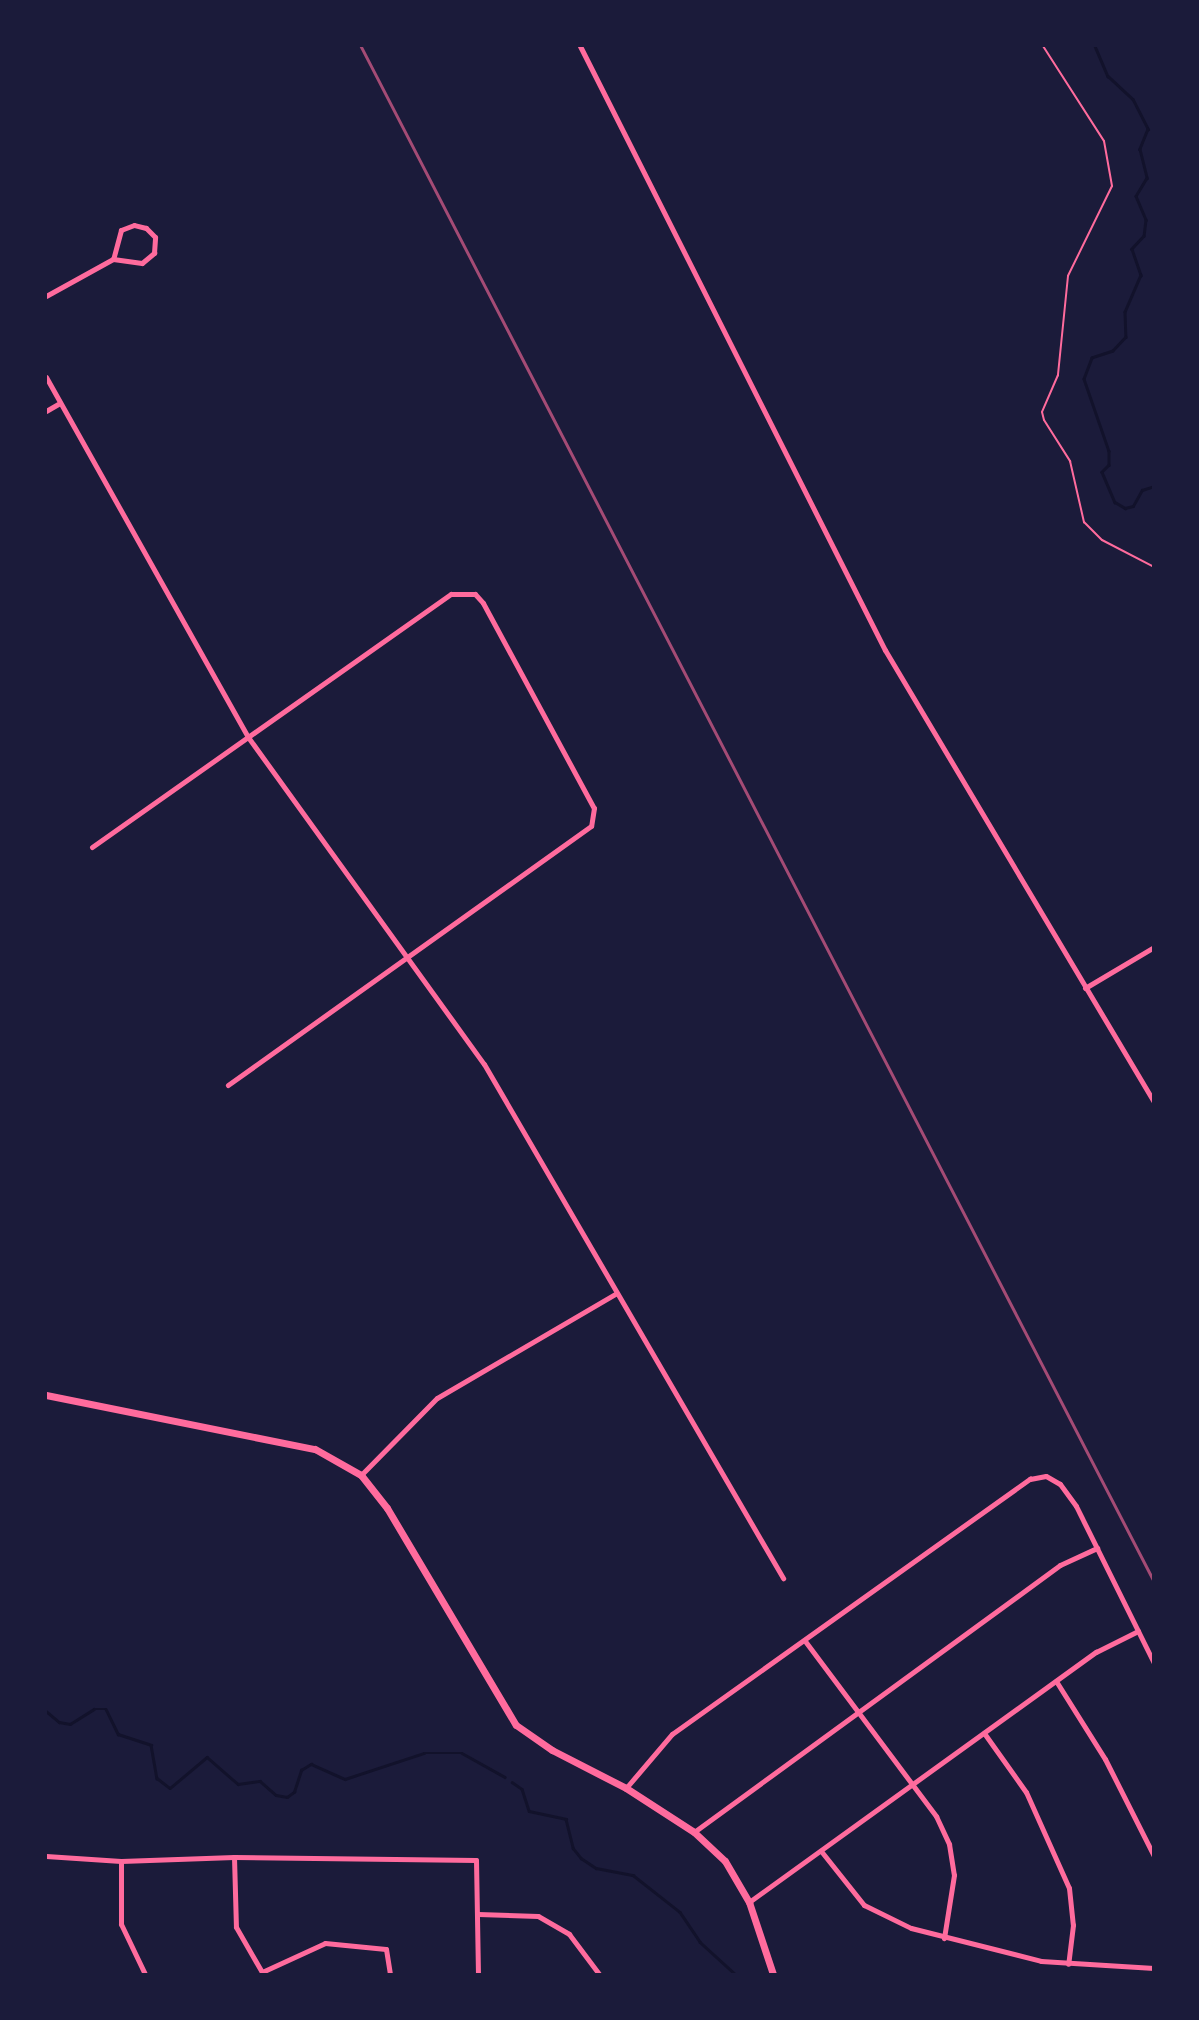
<!DOCTYPE html>
<html>
<head>
<meta charset="utf-8">
<style>
	body { margin:0 }
	#map { position:relative; width:1199px; height:2020px; overflow:hidden; background:#1b1b3a; font-family:"Golos Text",sans-serif }
	div>[style] { position:absolute }
	[style*='--x'] { left:calc(var(--x)*1px); top:calc(var(--y)*1px); width:calc(var(--w)*1px); rotate:calc(var(--a)*1deg) }
	.stream>* { height:2.5px; margin:-1.25px; padding:0 1.25px; transform-origin:1.25px; border-radius:1.25px; background:#12122b }
	.path>* { height:2px; margin:-1px; padding:0 1px; transform-origin:1px; border-radius:1px; background:#ff6b9d }
	.minor>* { height:5px; margin:-2.5px; padding:0 2.5px; transform-origin:2.5px; border-radius:2.5px; background:#ff6b9d }
	.tertiary>* { height:7px; margin:-3.5px; padding:0 3.5px; transform-origin:3.5px; border-radius:3.5px; background:#ff6b9d }
	.rail>* { height:2.5px; margin:-1.25px; padding:0 1.25px; transform-origin:1.25px; border-radius:1.25px; background:#a44b75 }
	span { translate:-50% -50%; white-space:nowrap; text-align:center; line-height:1.15; -webkit-text-stroke:7px #1b1b3a; paint-order:stroke }
	.frame { position:absolute; inset:0; border:47px solid #1b1b3a; pointer-events:none }
</style>
</head>
<body>
<div id="map">
	<div class="stream">
		<i style="--x:1095;--y:46;--w:33;--a:67"></i>
		<i style="--x:1108;--y:76;--w:34;--a:43"></i>
		<i style="--x:1133;--y:99;--w:34;--a:63"></i>
		<i style="--x:1148;--y:129;--w:22;--a:112"></i>
		<i style="--x:1140;--y:149;--w:30;--a:76"></i>
		<i style="--x:1147;--y:178;--w:21;--a:121"></i>
		<i style="--x:1136;--y:196;--w:26;--a:67"></i>
		<i style="--x:1146;--y:220;--w:16;--a:97"></i>
		<i style="--x:1144;--y:236;--w:18;--a:133"></i>
		<i style="--x:1132;--y:249;--w:28;--a:71"></i>
		<i style="--x:1141;--y:275;--w:40;--a:113.4"></i>
		<i style="--x:1125;--y:312;--w:25;--a:88"></i>
		<i style="--x:1126;--y:337;--w:19;--a:133"></i>
		<i style="--x:1113;--y:351;--w:22;--a:162"></i>
		<i style="--x:1092;--y:358;--w:22;--a:111"></i>
		<i style="--x:1084;--y:379;--w:76;--a:70.9"></i>
		<i style="--x:1109;--y:451;--w:14;--a:90"></i>
		<i style="--x:1109;--y:465;--w:10;--a:135"></i>
		<i style="--x:1102;--y:472;--w:33;--a:67"></i>
		<i style="--x:1115;--y:502;--w:12;--a:31"></i>
		<i style="--x:1125;--y:508;--w:8;--a:-14"></i>
		<i style="--x:1133;--y:506;--w:18;--a:-61"></i>
		<i style="--x:1142;--y:490;--w:13;--a:-18"></i>
		<i style="--x:46;--y:1711;--w:17;--a:40"></i>
		<i style="--x:59;--y:1722;--w:11;--a:10"></i>
		<i style="--x:70;--y:1724;--w:28;--a:-32"></i>
		<i style="--x:94;--y:1709;--w:12;--a:0"></i>
		<i style="--x:106;--y:1709;--w:28;--a:64"></i>
		<i style="--x:118;--y:1734;--w:35;--a:18"></i>
		<i style="--x:151;--y:1745;--w:34;--a:80"></i>
		<i style="--x:157;--y:1778;--w:16;--a:38"></i>
		<i style="--x:170;--y:1788;--w:48;--a:-40"></i>
		<i style="--x:207;--y:1757;--w:41;--a:41.1"></i>
		<i style="--x:238;--y:1784;--w:22;--a:-8"></i>
		<i style="--x:260;--y:1781;--w:21;--a:41"></i>
		<i style="--x:276;--y:1795;--w:11;--a:10"></i>
		<i style="--x:287;--y:1797;--w:9;--a:-36"></i>
		<i style="--x:294;--y:1792;--w:23;--a:-72"></i>
		<i style="--x:301;--y:1770;--w:12;--a:-31"></i>
		<i style="--x:311;--y:1764;--w:37;--a:24"></i>
		<i style="--x:345;--y:1779;--w:83;--a:-18.2"></i>
		<i style="--x:424;--y:1753;--w:38;--a:0"></i>
		<i style="--x:462;--y:1753;--w:49;--a:29.2"></i>
		<i style="--x:512;--y:1782;--w:12;--a:35"></i>
		<i style="--x:522;--y:1789;--w:23;--a:72"></i>
		<i style="--x:529;--y:1811;--w:38;--a:12"></i>
		<i style="--x:566;--y:1819;--w:30;--a:76"></i>
		<i style="--x:573;--y:1848;--w:13;--a:51"></i>
		<i style="--x:581;--y:1858;--w:18;--a:34"></i>
		<i style="--x:596;--y:1868;--w:38;--a:11"></i>
		<i style="--x:633;--y:1875;--w:60;--a:38.2"></i>
		<i style="--x:680;--y:1912;--w:36;--a:56"></i>
		<i style="--x:700;--y:1942;--w:47;--a:42.4"></i>
	</div>
	<div class="path">
		<i style="--x:1043;--y:46;--w:113;--a:57.3"></i>
		<i style="--x:1104;--y:141;--w:46;--a:79.9"></i>
		<i style="--x:1112;--y:186;--w:100;--a:116.1"></i>
		<i style="--x:1068;--y:276;--w:100;--a:95.8"></i>
		<i style="--x:1058;--y:375;--w:40;--a:113.4"></i>
		<i style="--x:1042;--y:412;--w:8;--a:76"></i>
		<i style="--x:1044;--y:420;--w:49;--a:57.6"></i>
		<i style="--x:1070;--y:461;--w:63;--a:77.1"></i>
		<i style="--x:1084;--y:522;--w:25;--a:45"></i>
		<i style="--x:1102;--y:540;--w:59;--a:27.4"></i>
	</div>
	<div class="minor">
		<i style="--x:580;--y:46;--w:677;--a:63.21"></i>
		<i style="--x:885;--y:650;--w:526;--a:59.24"></i>
		<i style="--x:46;--y:296;--w:77;--a:-28.9"></i>
		<i style="--x:113;--y:259;--w:29;--a:8"></i>
		<i style="--x:142;--y:263;--w:16;--a:-40"></i>
		<i style="--x:154;--y:253;--w:16;--a:-86"></i>
		<i style="--x:155;--y:237;--w:13;--a:-135"></i>
		<i style="--x:146;--y:228;--w:12;--a:-166"></i>
		<i style="--x:134;--y:225;--w:14;--a:159"></i>
		<i style="--x:121;--y:230;--w:30;--a:105"></i>
		<i style="--x:46;--y:377;--w:413;--a:60.7"></i>
		<i style="--x:248;--y:737;--w:403;--a:54.2"></i>
		<i style="--x:484;--y:1064;--w:595;--a:59.81"></i>
		<i style="--x:46;--y:411;--w:14;--a:-30"></i>
		<i style="--x:92;--y:847;--w:439;--a:-35.2"></i>
		<i style="--x:451;--y:594;--w:24;--a:0"></i>
		<i style="--x:475;--y:594;--w:12;--a:48"></i>
		<i style="--x:483;--y:603;--w:233;--a:61.6"></i>
		<i style="--x:594;--y:808;--w:18;--a:99"></i>
		<i style="--x:591;--y:826;--w:446;--a:144.5"></i>
		<i style="--x:1085;--y:988;--w:80;--a:-30.7"></i>
		<i style="--x:361;--y:1475;--w:108;--a:-45.4"></i>
		<i style="--x:437;--y:1398;--w:208;--a:-30.3"></i>
		<i style="--x:805;--y:1641;--w:219;--a:53.2"></i>
		<i style="--x:936;--y:1816;--w:31;--a:65"></i>
		<i style="--x:949;--y:1844;--w:31;--a:81"></i>
		<i style="--x:954;--y:1875;--w:64;--a:99"></i>
		<i style="--x:1056;--y:1681;--w:92;--a:57.9"></i>
		<i style="--x:1105;--y:1759;--w:109;--a:63.2"></i>
		<i style="--x:984;--y:1733;--w:72;--a:54.6"></i>
		<i style="--x:1026;--y:1792;--w:105;--a:65.9"></i>
		<i style="--x:1069;--y:1888;--w:37;--a:84"></i>
		<i style="--x:1073;--y:1925;--w:39;--a:97"></i>
		<i style="--x:626;--y:1788;--w:71;--a:-49.6"></i>
		<i style="--x:672;--y:1734;--w:440;--a:-35.5"></i>
		<i style="--x:1030;--y:1479;--w:16;--a:-11"></i>
		<i style="--x:1046;--y:1476;--w:16;--a:30"></i>
		<i style="--x:1060;--y:1484;--w:27;--a:54"></i>
		<i style="--x:1076;--y:1506;--w:175;--a:63.6"></i>
		<i style="--x:694;--y:1832;--w:453;--a:-36.1"></i>
		<i style="--x:1060;--y:1565;--w:41;--a:-24.7"></i>
		<i style="--x:821;--y:1851;--w:69;--a:51.5"></i>
		<i style="--x:864;--y:1905;--w:52;--a:26.1"></i>
		<i style="--x:911;--y:1928;--w:134;--a:14.2"></i>
		<i style="--x:1041;--y:1961;--w:113;--a:3.5"></i>
		<i style="--x:46;--y:1856;--w:75;--a:3.8"></i>
		<i style="--x:121;--y:1861;--w:113;--a:-2"></i>
		<i style="--x:234;--y:1857;--w:242;--a:0.7"></i>
		<i style="--x:476;--y:1860;--w:114;--a:89"></i>
		<i style="--x:234;--y:1857;--w:70;--a:88.4"></i>
		<i style="--x:236;--y:1927;--w:54;--a:60.1"></i>
		<i style="--x:121;--y:1861;--w:63;--a:90"></i>
		<i style="--x:121;--y:1924;--w:55;--a:64.4"></i>
		<i style="--x:749;--y:1902;--w:428;--a:-35.8"></i>
		<i style="--x:1096;--y:1652;--w:47;--a:-26.6"></i>
		<i style="--x:478;--y:1914;--w:60;--a:1.9"></i>
		<i style="--x:538;--y:1916;--w:36;--a:30"></i>
		<i style="--x:569;--y:1934;--w:50;--a:53.1"></i>
		<i style="--x:262;--y:1972;--w:69;--a:-24.7"></i>
		<i style="--x:325;--y:1943;--w:61;--a:5.6"></i>
		<i style="--x:386;--y:1949;--w:25;--a:81"></i>
	</div>
	<div class="tertiary">
		<i style="--x:46;--y:1395;--w:274;--a:11.4"></i>
		<i style="--x:315;--y:1449;--w:53;--a:29.5"></i>
		<i style="--x:361;--y:1475;--w:42;--a:51.8"></i>
		<i style="--x:387;--y:1508;--w:252;--a:59.3"></i>
		<i style="--x:516;--y:1725;--w:44;--a:34.8"></i>
		<i style="--x:552;--y:1750;--w:83;--a:27.2"></i>
		<i style="--x:626;--y:1788;--w:81;--a:32.9"></i>
		<i style="--x:694;--y:1832;--w:42;--a:43.1"></i>
		<i style="--x:725;--y:1861;--w:48;--a:59.7"></i>
		<i style="--x:749;--y:1902;--w:76;--a:71.6"></i>
	</div>
	<div class="rail">
		<i style="--x:361;--y:46;--w:1728;--a:62.68"></i>
	</div>
	<div class="frame"></div>
</div>
</body>
</html>
